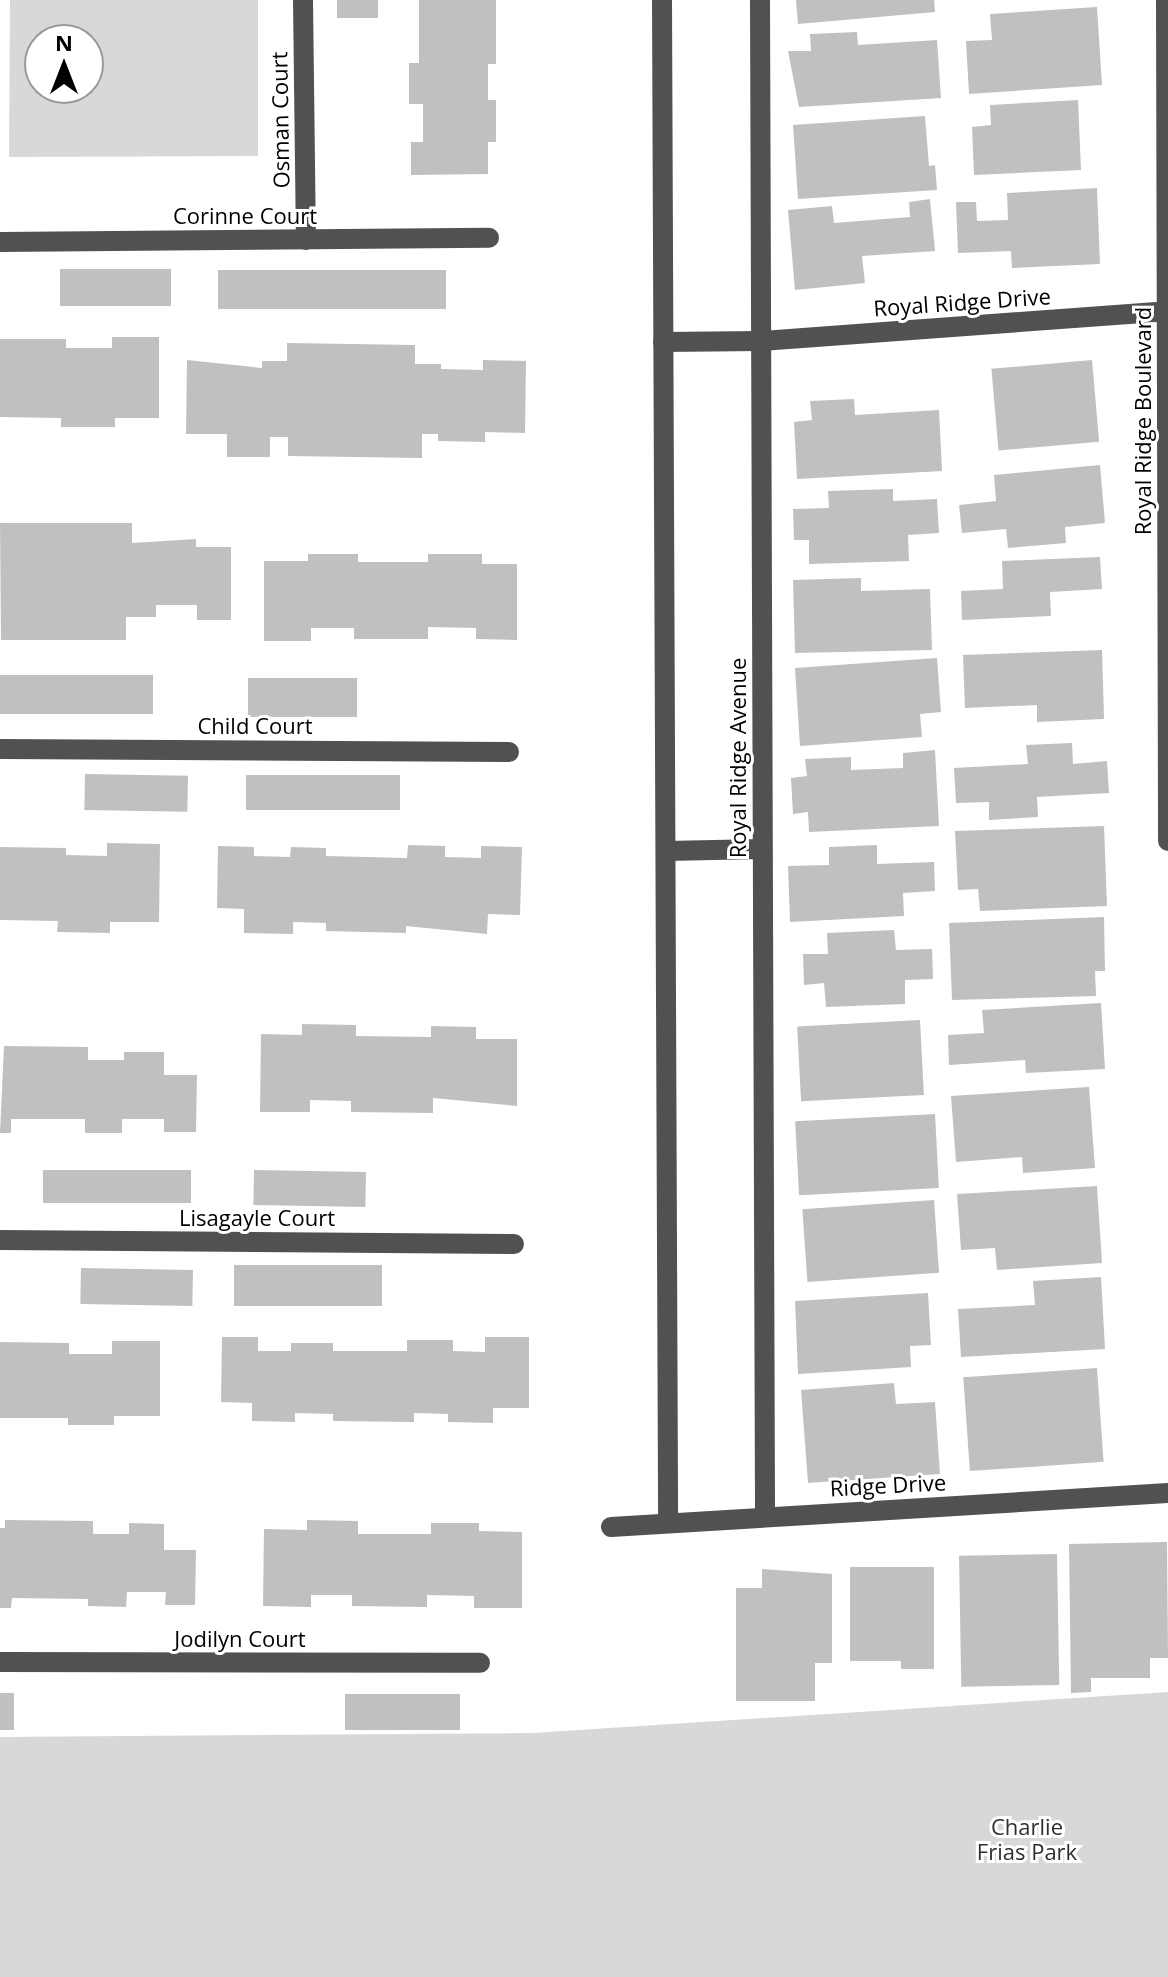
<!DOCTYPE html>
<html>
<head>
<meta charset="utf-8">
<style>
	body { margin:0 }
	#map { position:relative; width:1168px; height:1977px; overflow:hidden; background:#fff; font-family:"Open Sans",sans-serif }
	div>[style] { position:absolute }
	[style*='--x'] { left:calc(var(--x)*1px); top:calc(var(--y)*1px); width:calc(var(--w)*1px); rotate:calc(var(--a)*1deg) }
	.green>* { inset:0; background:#d8d8d8 }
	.building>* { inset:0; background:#c0c0c0; transform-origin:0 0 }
	.minor>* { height:20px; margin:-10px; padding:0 10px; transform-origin:10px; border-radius:10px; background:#515151 }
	span { translate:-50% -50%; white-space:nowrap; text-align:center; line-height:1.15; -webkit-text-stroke:6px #fff; paint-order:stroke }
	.street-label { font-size:22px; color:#000 }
	.park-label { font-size:22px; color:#2f2f2f }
	.north { position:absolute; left:24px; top:24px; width:80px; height:80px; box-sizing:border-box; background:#fff; border:2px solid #999; border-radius:50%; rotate:0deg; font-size:22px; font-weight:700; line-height:32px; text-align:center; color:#000 }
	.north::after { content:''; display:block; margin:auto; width:28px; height:36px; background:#000; clip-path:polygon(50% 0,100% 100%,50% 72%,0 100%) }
</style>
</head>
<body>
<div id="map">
	<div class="green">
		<i style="clip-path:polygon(evenodd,10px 0,258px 0,258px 156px,9px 157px,10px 0,40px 40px,88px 40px,88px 88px,40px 88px,40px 40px)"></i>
		<i style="clip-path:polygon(1168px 1692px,1168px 1977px,0 1977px,0 1737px,532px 1733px)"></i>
	</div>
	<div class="building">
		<i style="left:337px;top:0;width:41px;height:18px"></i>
		<i style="clip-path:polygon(419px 0,496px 0,496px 64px,488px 64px,488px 100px,496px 100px,496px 142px,488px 142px,488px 174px,411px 175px,411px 142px,423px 142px,423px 104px,409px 104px,409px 63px,419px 63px)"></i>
		<i style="clip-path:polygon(796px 0,934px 0,935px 12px,798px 24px)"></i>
		<i style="clip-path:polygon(1097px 7px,1102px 85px,969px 94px,966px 41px,992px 40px,990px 14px)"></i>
		<i style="clip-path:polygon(857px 32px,858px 45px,937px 40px,941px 98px,799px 107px,788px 51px,811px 51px,810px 34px)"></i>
		<i style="clip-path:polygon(1078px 100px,1081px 170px,974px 175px,972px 127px,991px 125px,990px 105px)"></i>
		<i style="clip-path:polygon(925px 116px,929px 166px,935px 165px,937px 190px,798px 199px,793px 125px)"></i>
		<i style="clip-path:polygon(1097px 188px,1100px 264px,1012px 268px,1011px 251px,958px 253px,956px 202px,976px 202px,977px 221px,1008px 220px,1007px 193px)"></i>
		<i style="clip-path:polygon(930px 199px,935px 251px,862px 256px,865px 283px,795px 290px,788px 210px,832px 206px,834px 223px,910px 217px,909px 202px)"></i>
		<i style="left:60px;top:269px;width:111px;height:37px"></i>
		<i style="left:218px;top:270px;width:228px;height:39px"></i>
		<i style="clip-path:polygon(112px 337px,159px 337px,159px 418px,115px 418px,115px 427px,61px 427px,61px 418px,0 417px,0 339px,66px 339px,66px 348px,112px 348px)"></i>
		<i style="clip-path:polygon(287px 343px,415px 345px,415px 364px,441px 364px,441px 369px,483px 370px,483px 360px,526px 361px,525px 433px,485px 432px,485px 442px,438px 441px,438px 434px,422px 434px,422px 458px,288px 456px,288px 437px,270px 437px,270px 457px,227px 457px,227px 434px,186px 434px,187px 360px,262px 368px,262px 361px,287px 361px)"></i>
		<i style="left:1092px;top:360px;width:82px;height:101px;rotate:85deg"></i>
		<i style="clip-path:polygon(854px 399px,855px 415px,939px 410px,942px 471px,797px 479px,794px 422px,812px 420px,810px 401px)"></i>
		<i style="clip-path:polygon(1100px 465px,1105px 523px,1065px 527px,1066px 543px,1008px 548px,1006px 529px,962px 533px,959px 505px,996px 501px,994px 475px)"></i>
		<i style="clip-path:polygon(893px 489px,893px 501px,937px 499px,939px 533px,908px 535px,909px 561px,809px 564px,809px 540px,794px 540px,793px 509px,829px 508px,828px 491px)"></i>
		<i style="clip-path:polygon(0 523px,132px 523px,132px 543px,196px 539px,196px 547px,231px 547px,231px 620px,197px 620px,197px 605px,156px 605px,156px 617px,126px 617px,126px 640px,1px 640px)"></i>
		<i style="clip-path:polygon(308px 554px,358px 554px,358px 562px,428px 562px,428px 554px,482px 554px,482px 564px,517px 564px,517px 640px,476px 639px,476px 628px,428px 627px,428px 639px,354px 639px,354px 628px,311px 628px,311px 641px,264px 641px,264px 561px,308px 561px)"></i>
		<i style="clip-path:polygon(1100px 557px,1102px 589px,1050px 592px,1051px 616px,962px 620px,961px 591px,1003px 589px,1002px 561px)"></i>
		<i style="clip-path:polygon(861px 578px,861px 591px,930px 589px,932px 650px,795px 653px,793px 580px)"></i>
		<i style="clip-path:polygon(1102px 650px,1104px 719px,1037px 722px,1037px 705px,965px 708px,963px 655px)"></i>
		<i style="clip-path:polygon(937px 658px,941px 712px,920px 714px,922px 737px,800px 746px,795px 668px)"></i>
		<i style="left:153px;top:675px;width:39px;height:153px;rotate:90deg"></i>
		<i style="left:248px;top:678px;width:109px;height:39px"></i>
		<i style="clip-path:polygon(1072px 743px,1073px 764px,1107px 761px,1109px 793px,1037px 797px,1038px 817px,989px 820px,989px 802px,956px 803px,954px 768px,1028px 764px,1026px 745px)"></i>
		<i style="clip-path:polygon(935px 750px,939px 826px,809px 832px,808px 812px,793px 814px,791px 778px,807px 776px,805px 759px,851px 757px,851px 770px,903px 768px,903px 753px)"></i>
		<i style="left:85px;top:774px;width:103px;height:36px;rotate:1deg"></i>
		<i style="left:246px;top:775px;width:154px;height:35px"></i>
		<i style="clip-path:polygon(1104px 826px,1107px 906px,980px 911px,978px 889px,958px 890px,955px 831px)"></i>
		<i style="clip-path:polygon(107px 843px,160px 844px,159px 922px,110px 922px,110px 933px,57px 932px,58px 921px,0 920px,0 847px,66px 848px,66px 855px,107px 856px)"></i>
		<i style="clip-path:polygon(408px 845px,445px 846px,445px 857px,481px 858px,481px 846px,522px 847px,520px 915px,488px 914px,487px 934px,406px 926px,406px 933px,326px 931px,326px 923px,293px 922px,293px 934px,244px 933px,244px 909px,217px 908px,218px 846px,254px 847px,254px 856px,290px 857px,291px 847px,326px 848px,326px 856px,407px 858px)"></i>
		<i style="clip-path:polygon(877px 845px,877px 864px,934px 862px,935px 891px,903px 893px,904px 916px,790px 922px,788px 866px,829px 865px,829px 847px)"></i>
		<i style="clip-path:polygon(1104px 917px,1105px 971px,1095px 971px,1096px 996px,952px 1000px,949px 923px)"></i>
		<i style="clip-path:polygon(894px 930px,896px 950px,932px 949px,933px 979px,905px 980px,905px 1004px,826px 1007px,824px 983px,804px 985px,803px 954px,828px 954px,827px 933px)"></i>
		<i style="clip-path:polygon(1101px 1003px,1105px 1069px,1026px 1073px,1025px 1060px,949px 1065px,948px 1035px,984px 1033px,982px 1010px)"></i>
		<i style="left:920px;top:1020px;width:75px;height:123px;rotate:87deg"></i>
		<i style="clip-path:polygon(302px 1024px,356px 1025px,356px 1036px,431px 1037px,431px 1026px,476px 1027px,476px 1039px,517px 1039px,517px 1106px,433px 1098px,433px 1113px,351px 1112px,351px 1101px,310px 1100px,310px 1112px,260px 1112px,261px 1034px,302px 1035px)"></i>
		<i style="clip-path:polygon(4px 1046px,88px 1047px,88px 1060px,124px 1060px,124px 1052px,164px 1052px,164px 1075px,197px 1075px,196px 1132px,164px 1132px,164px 1119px,122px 1119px,122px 1133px,85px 1133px,85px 1119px,11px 1119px,11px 1133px,0 1133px)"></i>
		<i style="clip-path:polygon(1089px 1087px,1095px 1168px,1023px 1173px,1022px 1157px,956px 1162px,951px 1096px)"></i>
		<i style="left:935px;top:1114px;width:74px;height:140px;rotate:87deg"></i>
		<i style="left:191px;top:1170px;width:33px;height:148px;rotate:90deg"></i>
		<i style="left:254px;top:1170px;width:112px;height:35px;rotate:1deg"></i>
		<i style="clip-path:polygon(1097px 1186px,1102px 1263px,997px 1270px,995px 1248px,961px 1250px,957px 1194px)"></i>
		<i style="left:934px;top:1200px;width:73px;height:132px;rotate:86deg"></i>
		<i style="left:382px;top:1265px;width:41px;height:148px;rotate:90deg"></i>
		<i style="left:81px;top:1268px;width:112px;height:36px;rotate:1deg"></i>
		<i style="clip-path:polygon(1101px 1277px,1105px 1349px,961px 1357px,958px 1309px,1035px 1305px,1033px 1281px)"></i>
		<i style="clip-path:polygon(928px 1293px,931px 1345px,910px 1346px,911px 1367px,798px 1374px,795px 1301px)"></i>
		<i style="clip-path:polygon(222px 1337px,258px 1337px,258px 1351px,291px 1351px,291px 1343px,333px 1343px,333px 1351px,407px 1351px,407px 1340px,453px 1340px,453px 1351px,485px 1352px,485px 1337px,529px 1337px,529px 1408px,493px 1408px,493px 1423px,448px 1422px,448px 1414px,414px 1413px,414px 1422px,333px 1421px,333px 1414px,295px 1413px,295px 1422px,252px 1421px,252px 1403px,221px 1402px)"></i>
		<i style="clip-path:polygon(112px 1341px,160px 1341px,160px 1416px,114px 1416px,114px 1425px,68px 1425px,68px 1418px,0 1418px,0 1342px,69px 1343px,69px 1354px,112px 1354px)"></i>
		<i style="left:1097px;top:1368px;width:94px;height:134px;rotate:86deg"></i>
		<i style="clip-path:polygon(894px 1383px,896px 1404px,935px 1402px,940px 1474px,808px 1483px,801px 1390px)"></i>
		<i style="clip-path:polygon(5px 1520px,93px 1521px,93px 1534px,129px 1534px,129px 1523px,164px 1524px,164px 1550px,196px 1550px,195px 1605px,165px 1605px,166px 1592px,127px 1592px,126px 1607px,88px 1606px,88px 1599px,12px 1598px,11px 1608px,0 1608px,0 1528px,5px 1528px)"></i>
		<i style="clip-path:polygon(307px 1520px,358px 1521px,358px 1534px,431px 1534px,431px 1523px,479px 1523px,479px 1531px,522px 1532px,522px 1608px,474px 1608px,474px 1596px,427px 1595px,427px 1607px,352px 1606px,352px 1595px,311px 1595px,311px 1607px,263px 1606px,264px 1529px,307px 1530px)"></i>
		<i style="clip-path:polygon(1167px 1542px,1168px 1658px,1150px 1658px,1150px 1678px,1091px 1678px,1091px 1692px,1071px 1693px,1069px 1544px)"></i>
		<i style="left:1057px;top:1554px;width:131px;height:98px;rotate:89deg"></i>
		<i style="clip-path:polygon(850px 1567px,934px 1567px,934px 1669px,901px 1669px,901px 1661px,850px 1661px)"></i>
		<i style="clip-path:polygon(762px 1569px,832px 1574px,832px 1663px,815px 1663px,815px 1701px,736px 1701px,736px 1588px,762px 1588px)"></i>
		<i style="left:0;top:1693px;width:14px;height:37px"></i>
		<i style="left:345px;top:1694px;width:115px;height:36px"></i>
	</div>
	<div class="minor">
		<i style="--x:303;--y:0;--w:240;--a:89.3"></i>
		<i style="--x:662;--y:0;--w:1523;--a:89.77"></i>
		<i style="--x:760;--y:0;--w:1516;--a:89.81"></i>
		<i style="--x:1166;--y:0;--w:841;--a:89.86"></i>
		<i style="--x:0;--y:242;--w:489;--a:-0.5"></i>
		<i style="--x:663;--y:342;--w:98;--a:-0.6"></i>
		<i style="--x:761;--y:341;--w:407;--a:-4.2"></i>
		<i style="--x:0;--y:749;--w:509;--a:0.34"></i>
		<i style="--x:666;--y:851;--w:96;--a:-1.2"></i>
		<i style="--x:0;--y:1240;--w:514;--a:0.45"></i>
		<i style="--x:611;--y:1527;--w:558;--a:-3.49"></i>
		<i style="--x:0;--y:1662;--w:480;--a:0.1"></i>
	</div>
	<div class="street-label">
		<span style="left:280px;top:120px;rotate:-91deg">Osman Court</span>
		<span style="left:245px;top:216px">Corinne Court</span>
		<span style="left:962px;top:302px;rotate:-4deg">Royal Ridge Drive</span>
		<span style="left:1143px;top:421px;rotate:-90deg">Royal Ridge Boulevard</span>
		<span style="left:255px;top:726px">Child Court</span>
		<span style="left:738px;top:758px;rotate:-90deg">Royal Ridge Avenue</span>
		<span style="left:257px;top:1218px">Lisagayle Court</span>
		<span style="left:888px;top:1485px;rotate:-3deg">Ridge Drive</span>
		<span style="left:240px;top:1639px">Jodilyn Court</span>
	</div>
	<div class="park-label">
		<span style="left:1027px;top:1839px">Charlie<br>Frias Park</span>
	</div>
	<div class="north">N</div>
</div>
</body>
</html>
